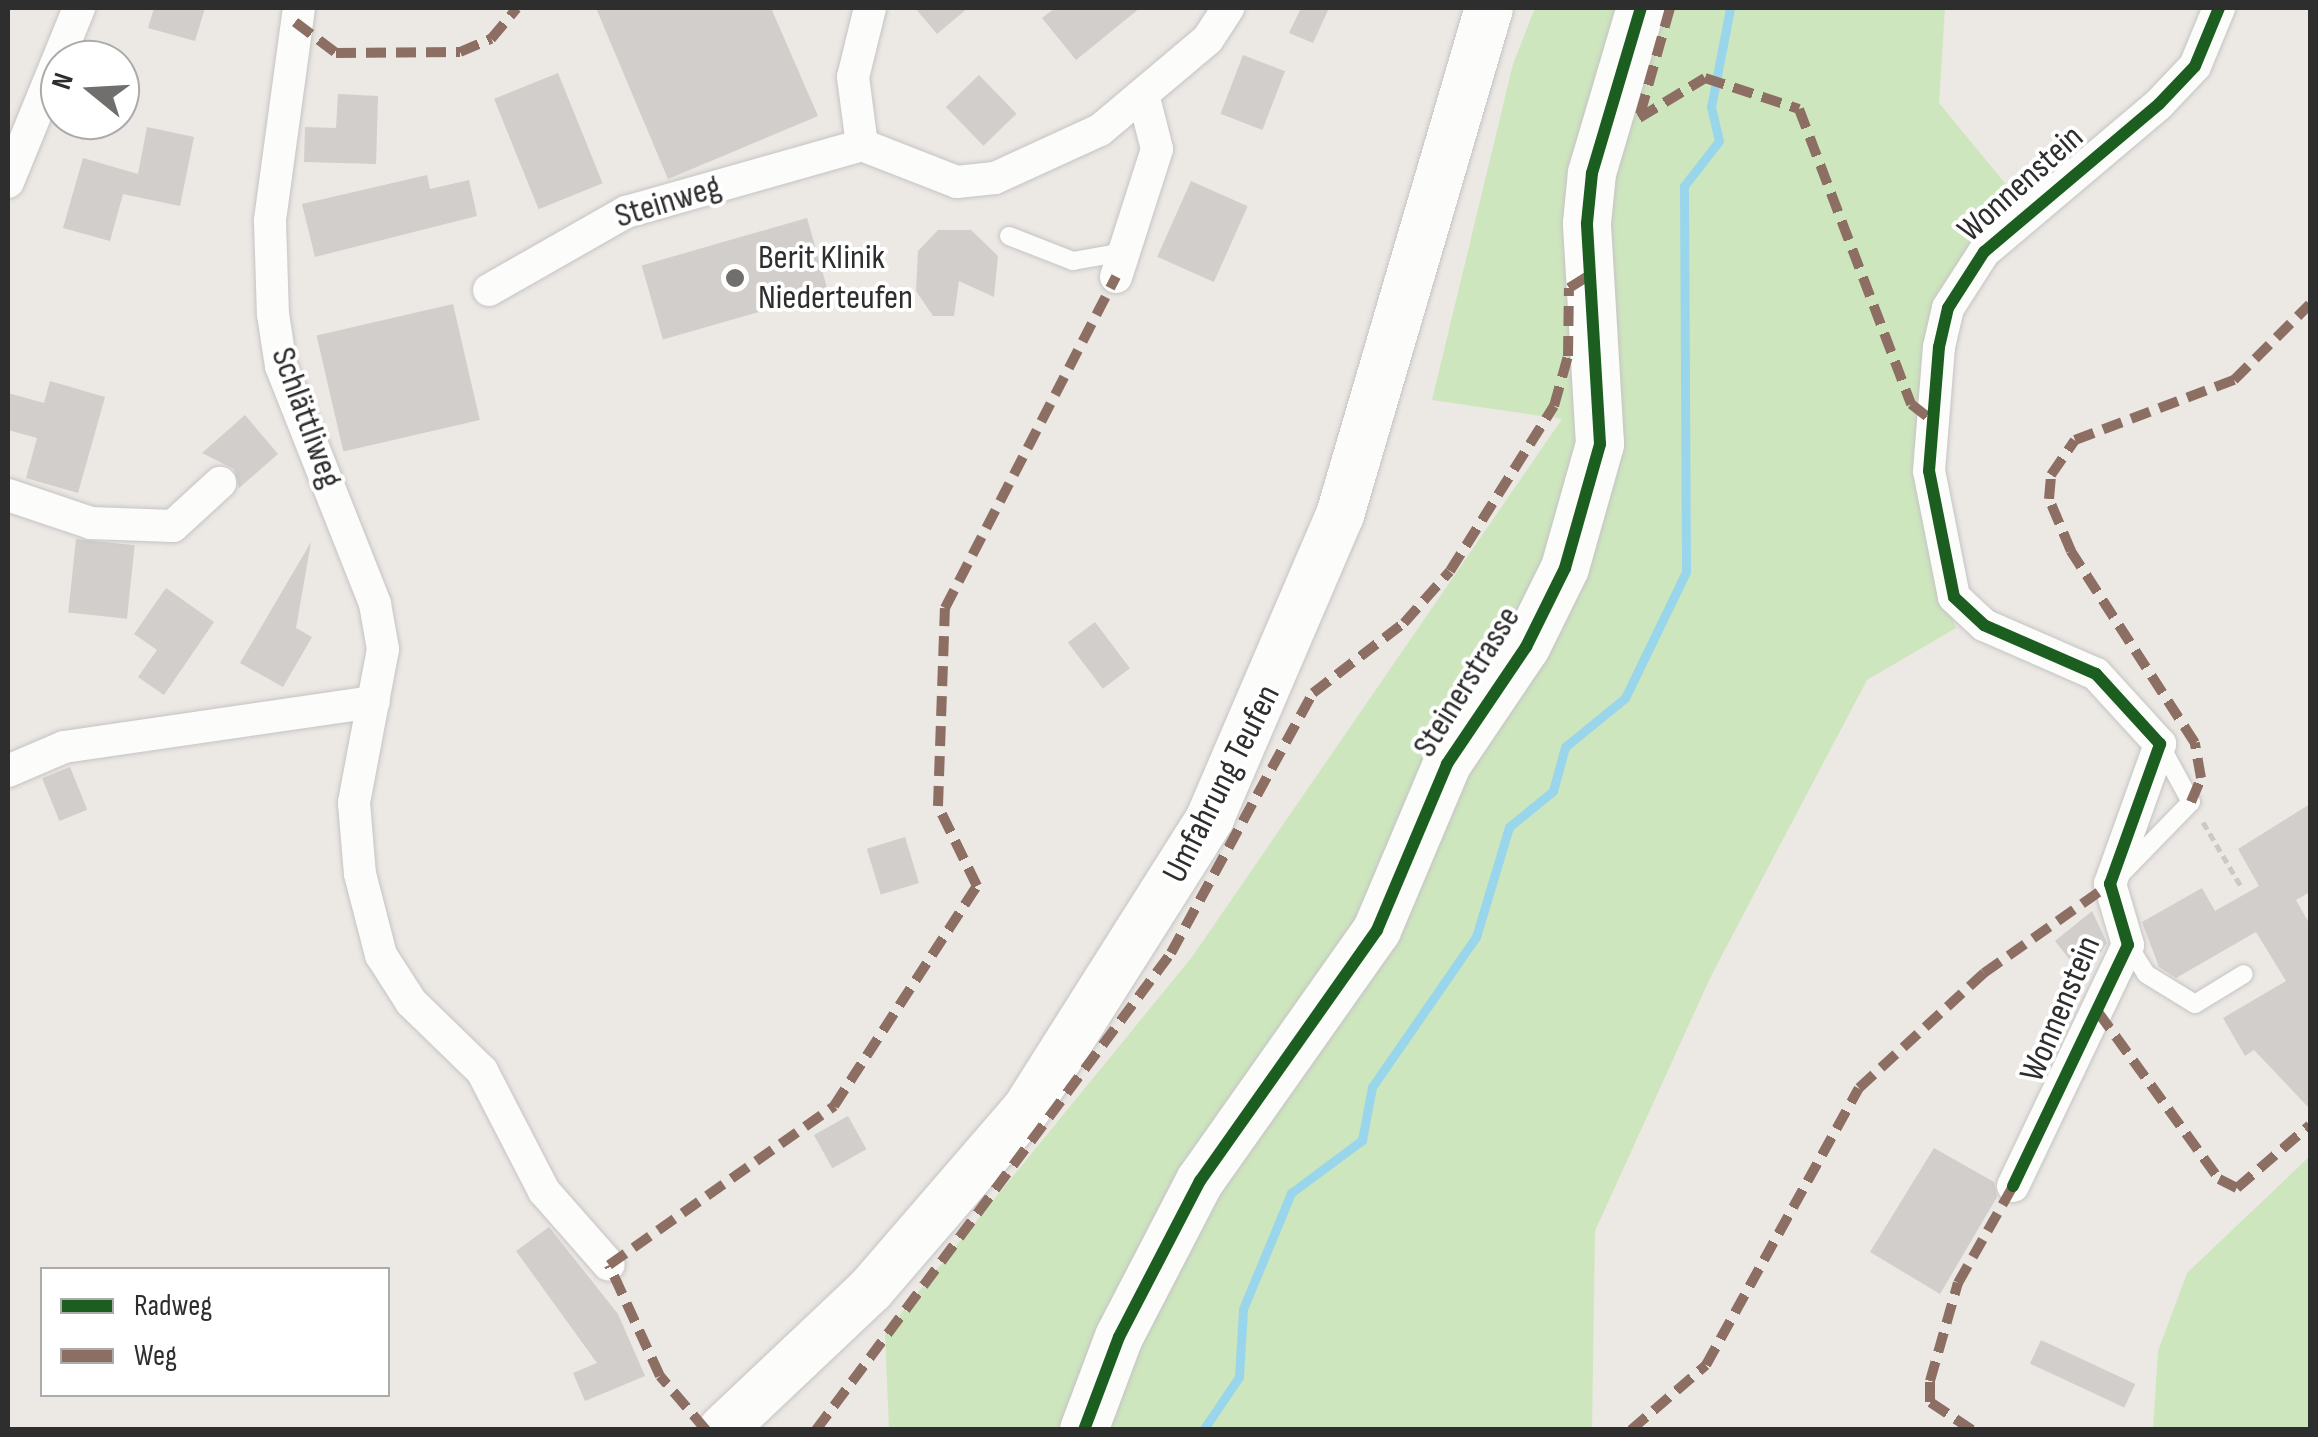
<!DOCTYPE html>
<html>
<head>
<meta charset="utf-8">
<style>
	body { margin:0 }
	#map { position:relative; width:2318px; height:1437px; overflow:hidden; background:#ece8e4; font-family:"Sofia Sans Condensed",sans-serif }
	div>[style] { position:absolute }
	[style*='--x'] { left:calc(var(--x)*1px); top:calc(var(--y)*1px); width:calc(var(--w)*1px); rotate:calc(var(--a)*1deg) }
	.green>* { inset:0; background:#cee6be }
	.stream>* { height:9px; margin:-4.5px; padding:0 4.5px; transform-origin:4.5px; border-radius:4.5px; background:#99d6ec }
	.building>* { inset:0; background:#d1cecb; transform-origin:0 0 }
	.path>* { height:5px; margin-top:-2.5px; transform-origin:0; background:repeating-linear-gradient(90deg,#c9c9c8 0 8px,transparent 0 13px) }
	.roads { filter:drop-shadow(0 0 2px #c5c4c5) drop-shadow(0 0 2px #c5c4c5) }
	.service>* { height:18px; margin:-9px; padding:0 9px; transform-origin:9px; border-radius:9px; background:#fcfcfb }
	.minor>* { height:32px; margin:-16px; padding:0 16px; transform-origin:16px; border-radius:16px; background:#fcfcfb }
	.secondary>* { height:48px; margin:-24px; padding:0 24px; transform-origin:24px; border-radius:24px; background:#fcfcfb }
	.quiet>* { height:10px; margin-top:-5px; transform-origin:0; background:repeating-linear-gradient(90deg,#8d6e63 0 20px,transparent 0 30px) }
	.cycleway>* { height:12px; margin:-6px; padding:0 6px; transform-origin:6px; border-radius:6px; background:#1b5e20 }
	.dots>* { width:28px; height:28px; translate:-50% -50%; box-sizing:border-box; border:5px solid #fff; border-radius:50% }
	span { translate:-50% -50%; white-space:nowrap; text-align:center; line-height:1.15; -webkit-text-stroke:8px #fff; paint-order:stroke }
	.street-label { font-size:35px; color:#2e2e2e }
	.poi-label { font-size:35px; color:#2e2e2e }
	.left { translate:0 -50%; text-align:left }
	.frame { position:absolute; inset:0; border:10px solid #2e2e2e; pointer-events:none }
	.legend { position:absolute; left:40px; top:1267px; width:350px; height:130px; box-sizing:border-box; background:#fff; border:2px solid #ababab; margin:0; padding:12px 18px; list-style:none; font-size:30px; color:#2e2e2e }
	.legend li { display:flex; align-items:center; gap:20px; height:50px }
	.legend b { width:50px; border:2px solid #ababab }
	.north { position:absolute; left:40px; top:40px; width:100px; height:100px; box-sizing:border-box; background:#fff; border:2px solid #ababab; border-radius:50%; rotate:288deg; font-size:28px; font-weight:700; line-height:40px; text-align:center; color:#2e2e2e }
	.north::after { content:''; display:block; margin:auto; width:35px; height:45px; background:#706f6e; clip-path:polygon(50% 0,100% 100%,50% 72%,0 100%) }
</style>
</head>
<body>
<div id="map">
	<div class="green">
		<i style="clip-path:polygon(1535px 8px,1945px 8px,1939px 103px,2018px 199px,1968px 248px,1939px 298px,1931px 566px,1956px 628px,1867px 680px,1711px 976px,1595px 1231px,1592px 1429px,889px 1429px,885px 1333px,1192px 957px,1562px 419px,1432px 400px,1513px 64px)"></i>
		<i style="clip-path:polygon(2310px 1156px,2310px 1429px,2153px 1429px,2158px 1351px,2187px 1273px)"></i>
	</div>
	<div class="stream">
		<i style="--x:1203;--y:1430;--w:64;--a:-55.8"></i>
		<i style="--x:1239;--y:1377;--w:68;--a:-86.6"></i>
		<i style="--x:1243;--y:1309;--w:126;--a:-67.5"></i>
		<i style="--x:1291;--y:1193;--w:89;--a:-36.7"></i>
		<i style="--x:1362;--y:1140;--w:54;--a:-79.3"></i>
		<i style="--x:1372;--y:1087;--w:183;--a:-55.3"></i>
		<i style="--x:1476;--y:937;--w:115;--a:-73.3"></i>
		<i style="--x:1509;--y:827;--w:57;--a:-39.3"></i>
		<i style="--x:1553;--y:791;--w:46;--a:-74.7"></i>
		<i style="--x:1565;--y:747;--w:77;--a:-39.2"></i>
		<i style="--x:1625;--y:698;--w:140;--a:-64.2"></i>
		<i style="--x:1686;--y:572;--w:386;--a:-90.3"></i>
		<i style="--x:1684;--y:186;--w:57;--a:-52.1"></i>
		<i style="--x:1719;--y:141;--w:35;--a:-103"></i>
		<i style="--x:1711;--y:107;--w:101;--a:-79.1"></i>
	</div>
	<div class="building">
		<i style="clip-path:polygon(154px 8px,205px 8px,195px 41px,148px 28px)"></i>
		<i style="clip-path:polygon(596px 8px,771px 8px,818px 116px,668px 179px)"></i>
		<i style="clip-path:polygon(915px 8px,968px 8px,937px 34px)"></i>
		<i style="clip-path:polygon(1055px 8px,1140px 8px,1076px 60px,1042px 18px)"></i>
		<i style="clip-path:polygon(1301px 8px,1329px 8px,1313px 43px,1289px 33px)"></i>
		<i style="left:1243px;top:55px;width:45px;height:63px;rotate:21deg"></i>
		<i style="left:558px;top:73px;width:119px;height:69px;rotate:68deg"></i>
		<i style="left:979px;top:75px;width:54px;height:46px;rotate:46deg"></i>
		<i style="clip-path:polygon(338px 94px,378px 96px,376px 164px,304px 162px,305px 127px,336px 128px)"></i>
		<i style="clip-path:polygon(147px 127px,194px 137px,180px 206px,123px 194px,110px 241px,63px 228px,83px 158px,138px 174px)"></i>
		<i style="clip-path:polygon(427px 175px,430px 189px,469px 180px,477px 216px,315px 257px,302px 204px)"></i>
		<i style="left:1191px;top:181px;width:62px;height:83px;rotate:24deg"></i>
		<i style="left:807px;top:218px;width:77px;height:172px;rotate:74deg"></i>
		<i style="clip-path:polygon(938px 230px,971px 230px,998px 256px,994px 297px,959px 281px,954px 316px,933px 316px,916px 291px,918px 251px)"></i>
		<i style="left:453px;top:304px;width:119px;height:140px;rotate:77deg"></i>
		<i style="clip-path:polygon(50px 381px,105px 397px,78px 493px,26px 478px,37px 438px,8px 430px,8px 393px,44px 403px)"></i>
		<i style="clip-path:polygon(245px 415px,278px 454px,239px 488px,234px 469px,202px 453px)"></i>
		<i style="left:76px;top:539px;width:59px;height:74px;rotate:6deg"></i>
		<i style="clip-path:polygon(311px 542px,296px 628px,312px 637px,283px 687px,240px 663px)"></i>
		<i style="clip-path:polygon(166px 588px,214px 622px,164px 695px,138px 677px,157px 650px,134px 634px)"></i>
		<i style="left:1095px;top:622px;width:58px;height:34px;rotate:53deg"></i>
		<i style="left:70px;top:767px;width:46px;height:30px;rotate:68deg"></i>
		<i style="clip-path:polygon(2310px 804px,2310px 892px,2296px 900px,2310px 925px,2310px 1109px,2254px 1050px,2245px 1056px,2223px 1018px,2286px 981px,2256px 932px,2176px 978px,2159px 967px,2142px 922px,2202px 888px,2215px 911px,2259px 886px,2238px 849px)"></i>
		<i style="left:905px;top:837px;width:48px;height:40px;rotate:73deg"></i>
		<i style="clip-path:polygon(2092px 911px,2107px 943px,2084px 978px,2055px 941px)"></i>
		<i style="left:848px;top:1116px;width:38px;height:39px;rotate:61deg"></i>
		<i style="clip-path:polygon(1934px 1148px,1994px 1182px,1997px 1197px,1940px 1294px,1870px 1252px)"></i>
		<i style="clip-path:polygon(549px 1227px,618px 1314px,645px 1376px,585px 1401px,573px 1373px,597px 1363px,516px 1251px)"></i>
		<i style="left:2041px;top:1340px;width:104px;height:26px;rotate:25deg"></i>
	</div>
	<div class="path">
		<i style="--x:2203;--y:822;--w:77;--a:59.4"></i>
	</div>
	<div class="roads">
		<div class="service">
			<i style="--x:1009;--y:236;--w:69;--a:21.3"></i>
			<i style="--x:1073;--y:261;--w:52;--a:-10"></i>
			<i style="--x:2119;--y:876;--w:103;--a:-45.8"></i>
			<i style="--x:2191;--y:802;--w:65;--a:-118.5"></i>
			<i style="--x:2128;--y:945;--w:34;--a:58"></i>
			<i style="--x:2146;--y:974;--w:57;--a:31.5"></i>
			<i style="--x:2195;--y:1004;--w:57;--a:-31.5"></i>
		</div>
		<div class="minor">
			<i style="--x:299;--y:8;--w:215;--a:97.8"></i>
			<i style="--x:270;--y:221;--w:93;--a:88.2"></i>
			<i style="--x:273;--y:314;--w:53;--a:81.3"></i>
			<i style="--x:281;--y:366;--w:256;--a:68.4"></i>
			<i style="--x:375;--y:604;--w:46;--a:79.9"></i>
			<i style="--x:383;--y:649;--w:157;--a:100.7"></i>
			<i style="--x:354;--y:803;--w:71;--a:85.2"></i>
			<i style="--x:360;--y:874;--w:84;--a:75.5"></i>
			<i style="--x:381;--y:955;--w:56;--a:57.4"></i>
			<i style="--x:411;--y:1002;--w:99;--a:44.2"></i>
			<i style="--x:482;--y:1071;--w:135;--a:62.7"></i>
			<i style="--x:544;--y:1191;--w:98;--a:48.7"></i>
			<i style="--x:870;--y:8;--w:71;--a:103.8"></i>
			<i style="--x:853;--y:77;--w:69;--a:82.5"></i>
			<i style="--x:862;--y:145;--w:102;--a:21.3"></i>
			<i style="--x:957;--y:182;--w:38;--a:-6"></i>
			<i style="--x:995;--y:178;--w:115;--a:-24.6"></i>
			<i style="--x:1100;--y:130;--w:141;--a:-40.1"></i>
			<i style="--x:1208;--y:39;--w:37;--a:-57"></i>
			<i style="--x:8;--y:182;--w:188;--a:-67.8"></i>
			<i style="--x:1116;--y:277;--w:134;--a:-72.2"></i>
			<i style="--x:1157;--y:149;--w:53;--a:-104.3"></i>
			<i style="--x:489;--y:290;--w:158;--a:-29.7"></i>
			<i style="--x:626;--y:212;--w:245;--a:-15.8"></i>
			<i style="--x:8;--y:495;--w:88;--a:18.6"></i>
			<i style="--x:91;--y:523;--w:82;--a:2.1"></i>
			<i style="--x:173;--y:526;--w:64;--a:-42.5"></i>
			<i style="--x:8;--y:771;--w:61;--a:-23.2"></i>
			<i style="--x:64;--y:747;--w:313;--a:-8.3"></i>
			<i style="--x:2013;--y:1186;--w:267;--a:-64.5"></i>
			<i style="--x:2128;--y:945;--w:64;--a:-106.4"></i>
			<i style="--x:2110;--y:884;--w:149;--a:-70.3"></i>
			<i style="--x:2160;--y:744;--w:95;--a:-132.4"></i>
			<i style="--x:2096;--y:674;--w:122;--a:-156.4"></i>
			<i style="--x:1984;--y:625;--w:41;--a:-137"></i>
			<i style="--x:1954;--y:597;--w:128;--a:-101.2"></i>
			<i style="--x:1929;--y:471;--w:124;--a:-85.4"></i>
			<i style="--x:1939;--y:347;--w:40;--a:-77"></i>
			<i style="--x:1948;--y:308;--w:67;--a:-57.3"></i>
			<i style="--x:1984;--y:252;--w:229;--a:-40.2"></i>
			<i style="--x:2159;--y:104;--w:52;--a:-46.5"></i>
			<i style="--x:2195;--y:66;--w:63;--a:-67.5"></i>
		</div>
		<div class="secondary">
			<i style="--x:722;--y:1430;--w:205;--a:-43.4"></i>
			<i style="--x:871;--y:1289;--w:239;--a:-49.2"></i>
			<i style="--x:1027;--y:1108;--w:343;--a:-57.7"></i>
			<i style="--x:1210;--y:818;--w:330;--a:-66.8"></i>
			<i style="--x:1340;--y:515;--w:528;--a:-73.62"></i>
			<i style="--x:1084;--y:1430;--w:99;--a:-69.4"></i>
			<i style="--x:1119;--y:1337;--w:176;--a:-62.6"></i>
			<i style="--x:1200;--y:1181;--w:307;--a:-54.8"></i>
			<i style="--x:1377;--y:930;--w:180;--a:-67.1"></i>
			<i style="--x:1447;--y:764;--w:141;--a:-56"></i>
			<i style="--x:1526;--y:647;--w:88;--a:-63.7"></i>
			<i style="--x:1565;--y:568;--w:129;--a:-74.2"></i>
			<i style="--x:1600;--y:444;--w:221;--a:-93.4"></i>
			<i style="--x:1587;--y:223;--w:50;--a:-84.3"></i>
			<i style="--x:1592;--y:173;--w:172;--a:-73.5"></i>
		</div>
	</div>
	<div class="quiet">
		<i style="--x:1670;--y:8;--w:114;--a:105.7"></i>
		<i style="--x:1639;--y:118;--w:77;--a:-31.2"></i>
		<i style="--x:1705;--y:78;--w:99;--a:18.3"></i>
		<i style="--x:1799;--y:109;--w:316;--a:69.2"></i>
		<i style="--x:1911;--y:404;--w:23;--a:38"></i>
		<i style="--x:295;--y:22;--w:51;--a:37.1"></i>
		<i style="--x:336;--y:53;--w:124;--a:-0.5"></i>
		<i style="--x:460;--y:52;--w:34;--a:-23"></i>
		<i style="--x:491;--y:39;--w:40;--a:-50"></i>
		<i style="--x:2191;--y:802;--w:26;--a:-67"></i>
		<i style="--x:2201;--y:778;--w:36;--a:-100"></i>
		<i style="--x:2195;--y:743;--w:229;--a:-122.9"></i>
		<i style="--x:2071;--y:551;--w:56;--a:-112.9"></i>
		<i style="--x:2049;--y:499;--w:24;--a:-85"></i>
		<i style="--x:2051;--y:475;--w:42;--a:-55.6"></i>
		<i style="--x:2075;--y:440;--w:170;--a:-20.7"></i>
		<i style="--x:2234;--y:380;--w:107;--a:-45"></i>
		<i style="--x:2098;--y:1012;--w:206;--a:54.1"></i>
		<i style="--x:2219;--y:1179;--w:20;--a:27"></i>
		<i style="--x:2237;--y:1188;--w:96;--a:-40.8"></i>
		<i style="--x:706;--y:1430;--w:71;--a:-130.4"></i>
		<i style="--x:660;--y:1376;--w:122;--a:-114.7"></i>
		<i style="--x:609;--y:1265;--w:276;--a:-35.2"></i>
		<i style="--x:834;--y:1106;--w:262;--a:-57"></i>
		<i style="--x:977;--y:886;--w:89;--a:-116"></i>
		<i style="--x:938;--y:806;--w:198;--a:-88"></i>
		<i style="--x:945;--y:608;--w:373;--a:-62.7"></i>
		<i style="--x:816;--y:1430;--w:595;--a:-53.34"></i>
		<i style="--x:1171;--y:953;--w:296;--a:-61.4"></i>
		<i style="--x:1313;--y:693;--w:115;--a:-37.6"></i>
		<i style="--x:1404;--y:623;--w:69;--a:-48.5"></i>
		<i style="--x:1450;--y:571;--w:195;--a:-57.8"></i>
		<i style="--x:1554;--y:406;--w:52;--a:-74.4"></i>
		<i style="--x:1568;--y:356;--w:68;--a:-89.2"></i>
		<i style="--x:1569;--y:288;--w:25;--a:-32"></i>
		<i style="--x:1631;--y:1430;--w:99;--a:-40.9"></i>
		<i style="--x:1706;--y:1365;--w:316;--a:-61.1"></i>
		<i style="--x:1859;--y:1088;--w:170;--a:-42.6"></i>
		<i style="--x:1984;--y:973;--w:154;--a:-35.2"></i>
		<i style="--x:1972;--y:1430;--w:50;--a:-146.3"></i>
		<i style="--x:1930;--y:1402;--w:21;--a:-90"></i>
		<i style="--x:1930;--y:1381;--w:102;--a:-74.1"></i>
		<i style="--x:1958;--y:1283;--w:112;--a:-60.4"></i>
	</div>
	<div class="cycleway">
		<i style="--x:2013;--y:1186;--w:267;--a:-64.5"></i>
		<i style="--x:2128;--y:945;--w:64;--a:-106.4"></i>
		<i style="--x:2110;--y:884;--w:149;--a:-70.3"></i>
		<i style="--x:2160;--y:744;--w:95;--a:-132.4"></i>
		<i style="--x:2096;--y:674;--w:122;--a:-156.4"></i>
		<i style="--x:1984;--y:625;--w:41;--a:-137"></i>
		<i style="--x:1954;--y:597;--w:128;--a:-101.2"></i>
		<i style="--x:1929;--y:471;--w:124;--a:-85.4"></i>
		<i style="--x:1939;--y:347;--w:40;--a:-77"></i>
		<i style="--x:1948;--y:308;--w:67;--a:-57.3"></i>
		<i style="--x:1984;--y:252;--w:229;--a:-40.2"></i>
		<i style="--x:2159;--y:104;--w:52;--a:-46.5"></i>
		<i style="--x:2195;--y:66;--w:63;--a:-67.5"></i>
		<i style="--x:1084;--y:1430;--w:99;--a:-69.4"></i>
		<i style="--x:1119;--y:1337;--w:176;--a:-62.6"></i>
		<i style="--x:1200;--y:1181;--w:307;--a:-54.8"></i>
		<i style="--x:1377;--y:930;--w:180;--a:-67.1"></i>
		<i style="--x:1447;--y:764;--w:141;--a:-56"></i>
		<i style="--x:1526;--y:647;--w:88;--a:-63.7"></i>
		<i style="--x:1565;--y:568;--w:129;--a:-74.2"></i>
		<i style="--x:1600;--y:444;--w:221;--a:-93.4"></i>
		<i style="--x:1587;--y:223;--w:50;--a:-84.3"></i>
		<i style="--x:1592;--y:173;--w:172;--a:-73.5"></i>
	</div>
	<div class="dots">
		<i style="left:735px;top:278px;background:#706f6e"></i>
	</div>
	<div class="street-label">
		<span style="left:2021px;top:184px;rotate:-42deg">Wonnenstein</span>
		<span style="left:668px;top:202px;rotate:-17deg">Steinweg</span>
		<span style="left:306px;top:418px;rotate:70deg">Schlättliweg</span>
		<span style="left:1467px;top:682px;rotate:-58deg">Steinerstrasse</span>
		<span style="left:1222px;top:784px;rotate:-63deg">Umfahrung Teufen</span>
		<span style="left:2061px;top:1009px;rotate:-67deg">Wonnenstein</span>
	</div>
	<div class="poi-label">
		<span class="left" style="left:758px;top:278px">Berit Klinik<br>Niederteufen</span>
	</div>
	<div class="frame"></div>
	<ul class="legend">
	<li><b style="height:12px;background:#1b5e20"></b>Radweg</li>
	<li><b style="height:12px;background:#8d6e63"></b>Weg</li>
	</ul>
	<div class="north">N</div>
</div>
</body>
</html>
